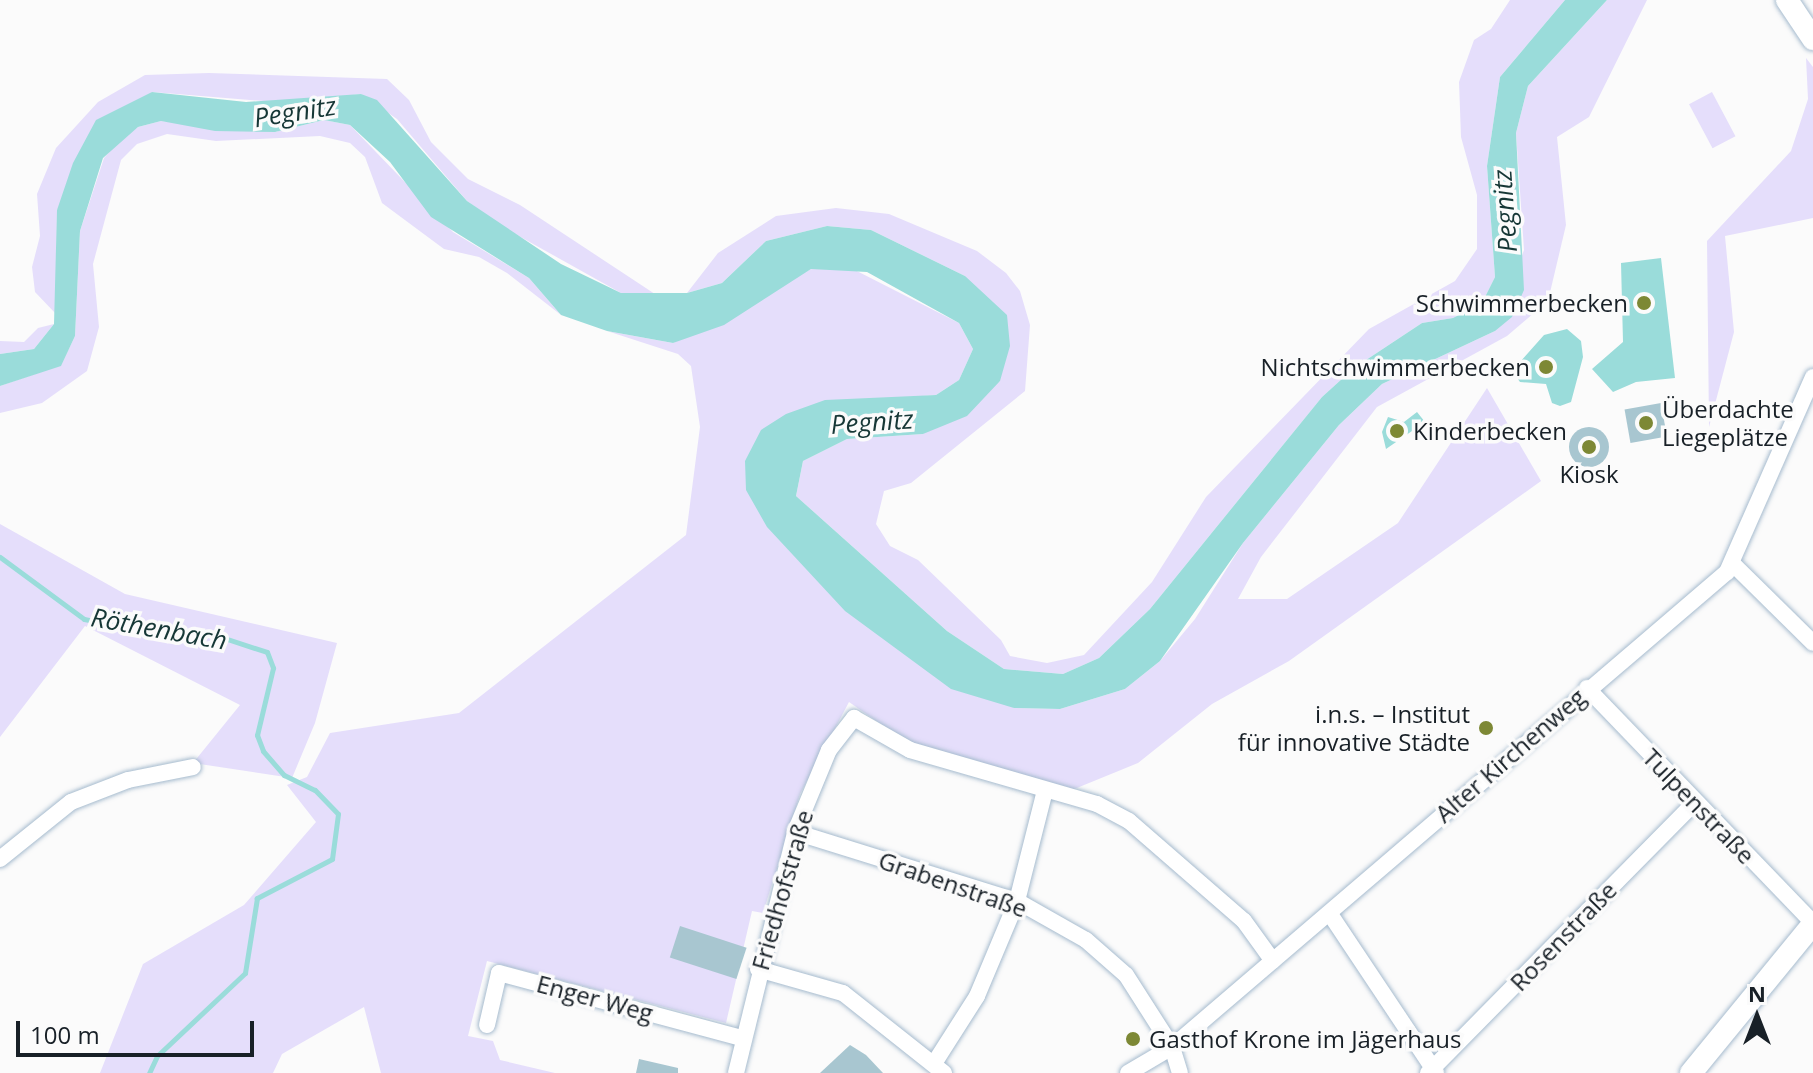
<!DOCTYPE html>
<html>
<head>
<meta charset="utf-8">
<style>
	body { margin:0 }
	#map { position:relative; width:1813px; height:1073px; overflow:hidden; background:#fbfbfb; font-family:"Open Sans",sans-serif }
	div>[style] { position:absolute }
	[style*='--x'] { left:calc(var(--x)*1px); top:calc(var(--y)*1px); width:calc(var(--w)*1px); rotate:calc(var(--a)*1deg) }
	.green>* { inset:0; background:#e5defb; transform-origin:0 0 }
	.water>* { inset:0; background:#9adcda }
	.stream>* { height:5px; margin:-2.5px; padding:0 2.5px; transform-origin:2.5px; border-radius:2.5px; background:#9adcda }
	.building>* { inset:0; background:#a8c6d0; transform-origin:0 0 }
	.round { border-radius:50% }
	.roads { filter:drop-shadow(0 0 2px #a6bbce) drop-shadow(0 0 2px #a6bbce) }
	.street>* { height:16px; margin:-8px; padding:0 8px; transform-origin:8px; border-radius:8px; background:#fff }
	.secondary>* { height:22px; margin:-11px; padding:0 11px; transform-origin:11px; border-radius:11px; background:#fff }
	.dots>* { width:22px; height:22px; translate:-50% -50%; box-sizing:border-box; border:4px solid #fbfbfb; border-radius:50% }
	span { translate:-50% -50%; white-space:nowrap; text-align:center; line-height:1.15; -webkit-text-stroke:7px #fbfbfb; paint-order:stroke }
	.poi-label { font-size:24px; color:#182027 }
	.right { translate:-100% -50%; text-align:right }
	.left { translate:0 -50%; text-align:left }
	.street-label { font-size:24px; color:#182027 }
	.water-label { font-size:26px; color:#163736; font-style:italic }
	.north { position:absolute; left:1717px; top:977px; width:80px; height:80px; -webkit-text-stroke:6px #fbfbfb; paint-order:stroke; rotate:0deg; font-size:22px; font-weight:700; line-height:32px; text-align:center; color:#182027 }
	.north::after { content:''; display:block; margin:auto; width:28px; height:36px; background:#182027; clip-path:polygon(50% 0,100% 100%,50% 72%,0 100%) }
	.scale { position:absolute; left:16px; top:1021px; width:238px; height:36px; box-sizing:border-box; border:4px solid #182027; border-top:0; padding-left:10px; font-size:24px; line-height:28px; white-space:nowrap; color:#182027; -webkit-text-stroke:6px #fbfbfb; paint-order:stroke }
</style>
</head>
<body>
<div id="map">
	<div class="green">
		<i style="clip-path:polygon(1510px 0,1565px 0,1500px 77px,1487px 166px,1495px 277px,1482px 303px,1453px 318px,1422px 323px,1354px 368px,1322px 397px,1150px 609px,1099px 658px,1063px 674px,1004px 669px,947px 631px,796px 496px,803px 461px,847px 439px,923px 434px,1000px 381px,965px 276px,871px 230px,827px 226px,766px 241px,722px 283px,687px 293px,718px 253px,776px 216px,836px 208px,889px 214px,977px 251px,1006px 273px,1020px 291px,1030px 325px,1025px 391px,911px 483px,884px 491px,876px 524px,890px 546px,918px 560px,1001px 640px,1010px 656px,1047px 663px,1084px 655px,1152px 582px,1206px 497px,1369px 329px,1455px 281px,1477px 249px,1477px 195px,1461px 137px,1459px 82px,1474px 40px,1491px 29px)"></i>
		<i style="clip-path:polygon(1607px 0,1647px 0,1589px 117px,1557px 137px,1566px 225px,1548px 301px,1507px 336px,1377px 407px,1261px 557px,1238px 599px,1287px 599px,1398px 523px,1487px 388px,1541px 481px,1289px 661px,1212px 704px,1138px 763px,1067px 792px,914px 747px,849px 702px,800px 794px,763px 913px,752px 911px,726px 1023px,487px 961px,468px 1036px,493px 1041px,500px 1060px,555px 1073px,381px 1073px,364px 1007px,282px 1054px,273px 1073px,100px 1073px,143px 964px,244px 905px,316px 822px,287px 785px,307px 777px,330px 733px,459px 713px,686px 535px,700px 427px,691px 366px,678px 354px,607px 331px,673px 343px,811px 269px,847px 266px,959px 323px,973px 349px,959px 380px,936px 395px,895px 398px,745px 461px,1014px 708px,1060px 709px,1125px 689px,1160px 661px,1195px 619px,1243px 543px,1339px 425px,1382px 384px,1495px 331px,1524px 250px,1516px 133px,1528px 86px)"></i>
		<i style="clip-path:polygon(1806px 58px,1813px 67px,1813px 218px,1725px 236px,1734px 332px,1709px 427px,1707px 241px,1791px 151px,1808px 99px)"></i>
		<i style="clip-path:polygon(209px 73px,387px 79px,409px 100px,431px 142px,468px 179px,520px 205px,661px 298px,621px 293px,501px 226px,467px 201px,397px 119px,361px 94px,287px 103px,152px 92px,57px 210px,56px 314px,35px 292px,32px 267px,40px 236px,37px 194px,56px 148px,98px 102px,145px 75px)"></i>
		<i style="left:1712px;top:92px;width:50px;height:26px;rotate:62deg"></i>
		<i style="clip-path:polygon(324px 120px,350px 125px,453px 232px,529px 278px,561px 315px,507px 273px,479px 257px,444px 249px,382px 203px,365px 157px,350px 143px,320px 136px,216px 141px,167px 134px,137px 144px,121px 160px,93px 264px,99px 327px,87px 371px,42px 403px,0 413px,0 386px,61px 365px,75px 336px,80px 231px,104px 158px,118px 142px,138px 127px,161px 121px,275px 132px)"></i>
		<i style="clip-path:polygon(54px 324px,34px 349px,0 354px,0 341px,24px 342px,38px 328px)"></i>
		<i style="clip-path:polygon(0 524px,125px 594px,337px 643px,315px 723px,292px 778px,193px 763px,240px 705px,85px 626px,0 737px)"></i>
	</div>
	<div class="water">
		<i style="clip-path:polygon(1565px 0,1607px 0,1528px 86px,1516px 133px,1524px 290px,1512px 317px,1495px 331px,1382px 384px,1339px 425px,1243px 543px,1160px 661px,1125px 689px,1060px 709px,1014px 708px,951px 689px,845px 611px,767px 527px,746px 490px,745px 461px,761px 430px,786px 414px,825px 400px,936px 395px,959px 380px,973px 349px,959px 323px,867px 272px,811px 269px,724px 325px,673px 343px,607px 331px,561px 315px,529px 278px,431px 217px,390px 162px,350px 125px,324px 120px,275px 132px,215px 131px,161px 121px,138px 127px,103px 158px,80px 231px,75px 336px,61px 366px,0 386px,0 354px,34px 349px,54px 324px,57px 210px,73px 163px,96px 120px,152px 92px,246px 102px,361px 94px,377px 100px,467px 201px,561px 264px,621px 293px,687px 293px,722px 283px,766px 241px,827px 226px,871px 230px,965px 276px,1007px 315px,1010px 346px,1000px 381px,967px 416px,923px 434px,847px 439px,803px 461px,796px 496px,947px 631px,1004px 669px,1063px 674px,1099px 658px,1150px 609px,1322px 397px,1354px 368px,1422px 323px,1453px 318px,1482px 303px,1495px 277px,1487px 166px,1500px 77px)"></i>
		<i style="clip-path:polygon(1661px 258px,1675px 378px,1636px 382px,1613px 392px,1592px 369px,1623px 342px,1621px 263px)"></i>
		<i style="clip-path:polygon(1567px 329px,1581px 341px,1583px 357px,1571px 402px,1560px 406px,1552px 403px,1546px 384px,1520px 382px,1512px 371px,1544px 335px)"></i>
		<i style="clip-path:polygon(1417px 412px,1425px 422px,1386px 449px,1382px 432px,1388px 417px,1404px 422px)"></i>
	</div>
	<div class="stream">
		<i style="--x:0;--y:557;--w:104;--a:36.4"></i>
		<i style="--x:84;--y:619;--w:71;--a:11.3"></i>
		<i style="--x:154;--y:633;--w:52;--a:-1.1"></i>
		<i style="--x:206;--y:632;--w:64;--a:18.2"></i>
		<i style="--x:267;--y:652;--w:17;--a:69"></i>
		<i style="--x:273;--y:668;--w:69;--a:103.4"></i>
		<i style="--x:257;--y:735;--w:17;--a:69"></i>
		<i style="--x:263;--y:751;--w:32;--a:49"></i>
		<i style="--x:284;--y:775;--w:34;--a:26"></i>
		<i style="--x:315;--y:790;--w:33;--a:46"></i>
		<i style="--x:338;--y:814;--w:45;--a:97.6"></i>
		<i style="--x:332;--y:859;--w:85;--a:152.5"></i>
		<i style="--x:257;--y:898;--w:76;--a:99.1"></i>
		<i style="--x:245;--y:973;--w:121;--a:136.7"></i>
		<i style="--x:157;--y:1056;--w:19;--a:115"></i>
	</div>
	<div class="building">
		<i style="left:1661px;top:403px;width:34px;height:37px;rotate:80deg"></i>
		<i class="round" style="left:1569px;top:427px;width:40px;height:40px"></i>
		<i style="left:680px;top:926px;width:70px;height:33px;rotate:18deg"></i>
		<i style="clip-path:polygon(850px 1045px,866px 1055px,883px 1073px,820px 1073px)"></i>
		<i style="clip-path:polygon(639px 1059px,678px 1068px,678px 1073px,636px 1073px)"></i>
	</div>
	<div class="roads">
		<div class="street">
			<i style="--x:1733;--y:564;--w:112;--a:44.6"></i>
			<i style="--x:1587;--y:688;--w:326;--a:46.1"></i>
			<i style="--x:795;--y:832;--w:232;--a:17.3"></i>
			<i style="--x:1017;--y:901;--w:79;--a:29.5"></i>
			<i style="--x:1086;--y:940;--w:53;--a:41.2"></i>
			<i style="--x:1126;--y:975;--w:85;--a:57.4"></i>
			<i style="--x:1172;--y:1047;--w:27;--a:73"></i>
			<i style="--x:0;--y:859;--w:91;--a:-38.8"></i>
			<i style="--x:71;--y:802;--w:61;--a:-21.1"></i>
			<i style="--x:128;--y:780;--w:66;--a:-11.3"></i>
			<i style="--x:1330;--y:914;--w:191;--a:56.3"></i>
			<i style="--x:758;--y:969;--w:88;--a:15.8"></i>
			<i style="--x:843;--y:993;--w:129;--a:38.4"></i>
			<i style="--x:487;--y:1025;--w:53;--a:-77"></i>
			<i style="--x:499;--y:973;--w:252;--a:15"></i>
			<i style="--x:935;--y:1062;--w:78;--a:-57.5"></i>
			<i style="--x:977;--y:996;--w:103;--a:-67.2"></i>
			<i style="--x:1017;--y:901;--w:114;--a:-75.8"></i>
			<i style="--x:736;--y:1073;--w:248;--a:-76.2"></i>
			<i style="--x:795;--y:832;--w:89;--a:-67.5"></i>
			<i style="--x:829;--y:750;--w:41;--a:-52"></i>
			<i style="--x:854;--y:718;--w:64;--a:29.7"></i>
			<i style="--x:910;--y:750;--w:195;--a:16.1"></i>
			<i style="--x:1097;--y:804;--w:36;--a:28"></i>
			<i style="--x:1129;--y:821;--w:152;--a:41"></i>
			<i style="--x:1244;--y:921;--w:49;--a:54.1"></i>
			<i style="--x:1128;--y:1073;--w:51;--a:-30.6"></i>
			<i style="--x:1172;--y:1047;--w:731;--a:-40.56"></i>
			<i style="--x:1727;--y:572;--w:213;--a:-66.2"></i>
			<i style="--x:1428;--y:1073;--w:379;--a:-45.4"></i>
		</div>
		<div class="secondary">
			<i style="--x:1787;--y:0;--w:47;--a:56.3"></i>
			<i style="--x:1691;--y:1073;--w:193;--a:-50.7"></i>
		</div>
	</div>
	<div class="dots">
		<i style="left:1644px;top:303px;background:#7d8835"></i>
		<i style="left:1546px;top:367px;background:#7d8835"></i>
		<i style="left:1646px;top:423px;background:#7d8835"></i>
		<i style="left:1397px;top:431px;background:#7d8835"></i>
		<i style="left:1589px;top:447px;background:#7d8835"></i>
		<i style="left:1486px;top:728px;background:#7d8835"></i>
		<i style="left:1133px;top:1039px;background:#7d8835"></i>
	</div>
	<div class="poi-label">
		<span class="right" style="left:1628px;top:303px">Schwimmerbecken</span>
		<span class="right" style="left:1530px;top:367px">Nichtschwimmerbecken</span>
		<span class="left" style="left:1662px;top:423px">Überdachte<br>Liegeplätze</span>
		<span class="left" style="left:1413px;top:431px">Kinderbecken</span>
		<span style="left:1589px;top:474px">Kiosk</span>
		<span class="right" style="left:1470px;top:728px">i.n.s. – Institut<br>für innovative Städte</span>
		<span class="left" style="left:1149px;top:1039px">Gasthof Krone im Jägerhaus</span>
	</div>
	<div class="street-label">
		<span style="left:1510px;top:755px;rotate:-41deg">Alter Kirchenweg</span>
		<span style="left:1699px;top:806px;rotate:46deg">Tulpenstraße</span>
		<span style="left:953px;top:884px;rotate:19deg">Grabenstraße</span>
		<span style="left:782px;top:890px;rotate:-74deg">Friedhofstraße</span>
		<span style="left:1563px;top:936px;rotate:-46deg">Rosenstraße</span>
		<span style="left:595px;top:998px;rotate:15deg">Enger Weg</span>
	</div>
	<div class="water-label">
		<span style="left:295px;top:112px;rotate:-9deg">Pegnitz</span>
		<span style="left:1505px;top:211px;rotate:-94deg">Pegnitz</span>
		<span style="left:872px;top:422px;rotate:-4deg">Pegnitz</span>
		<span style="left:159px;top:629px;rotate:10deg">Röthenbach</span>
	</div>
	<div class="north">N</div>
	<div class="scale">100 m</div>
</div>
</body>
</html>
